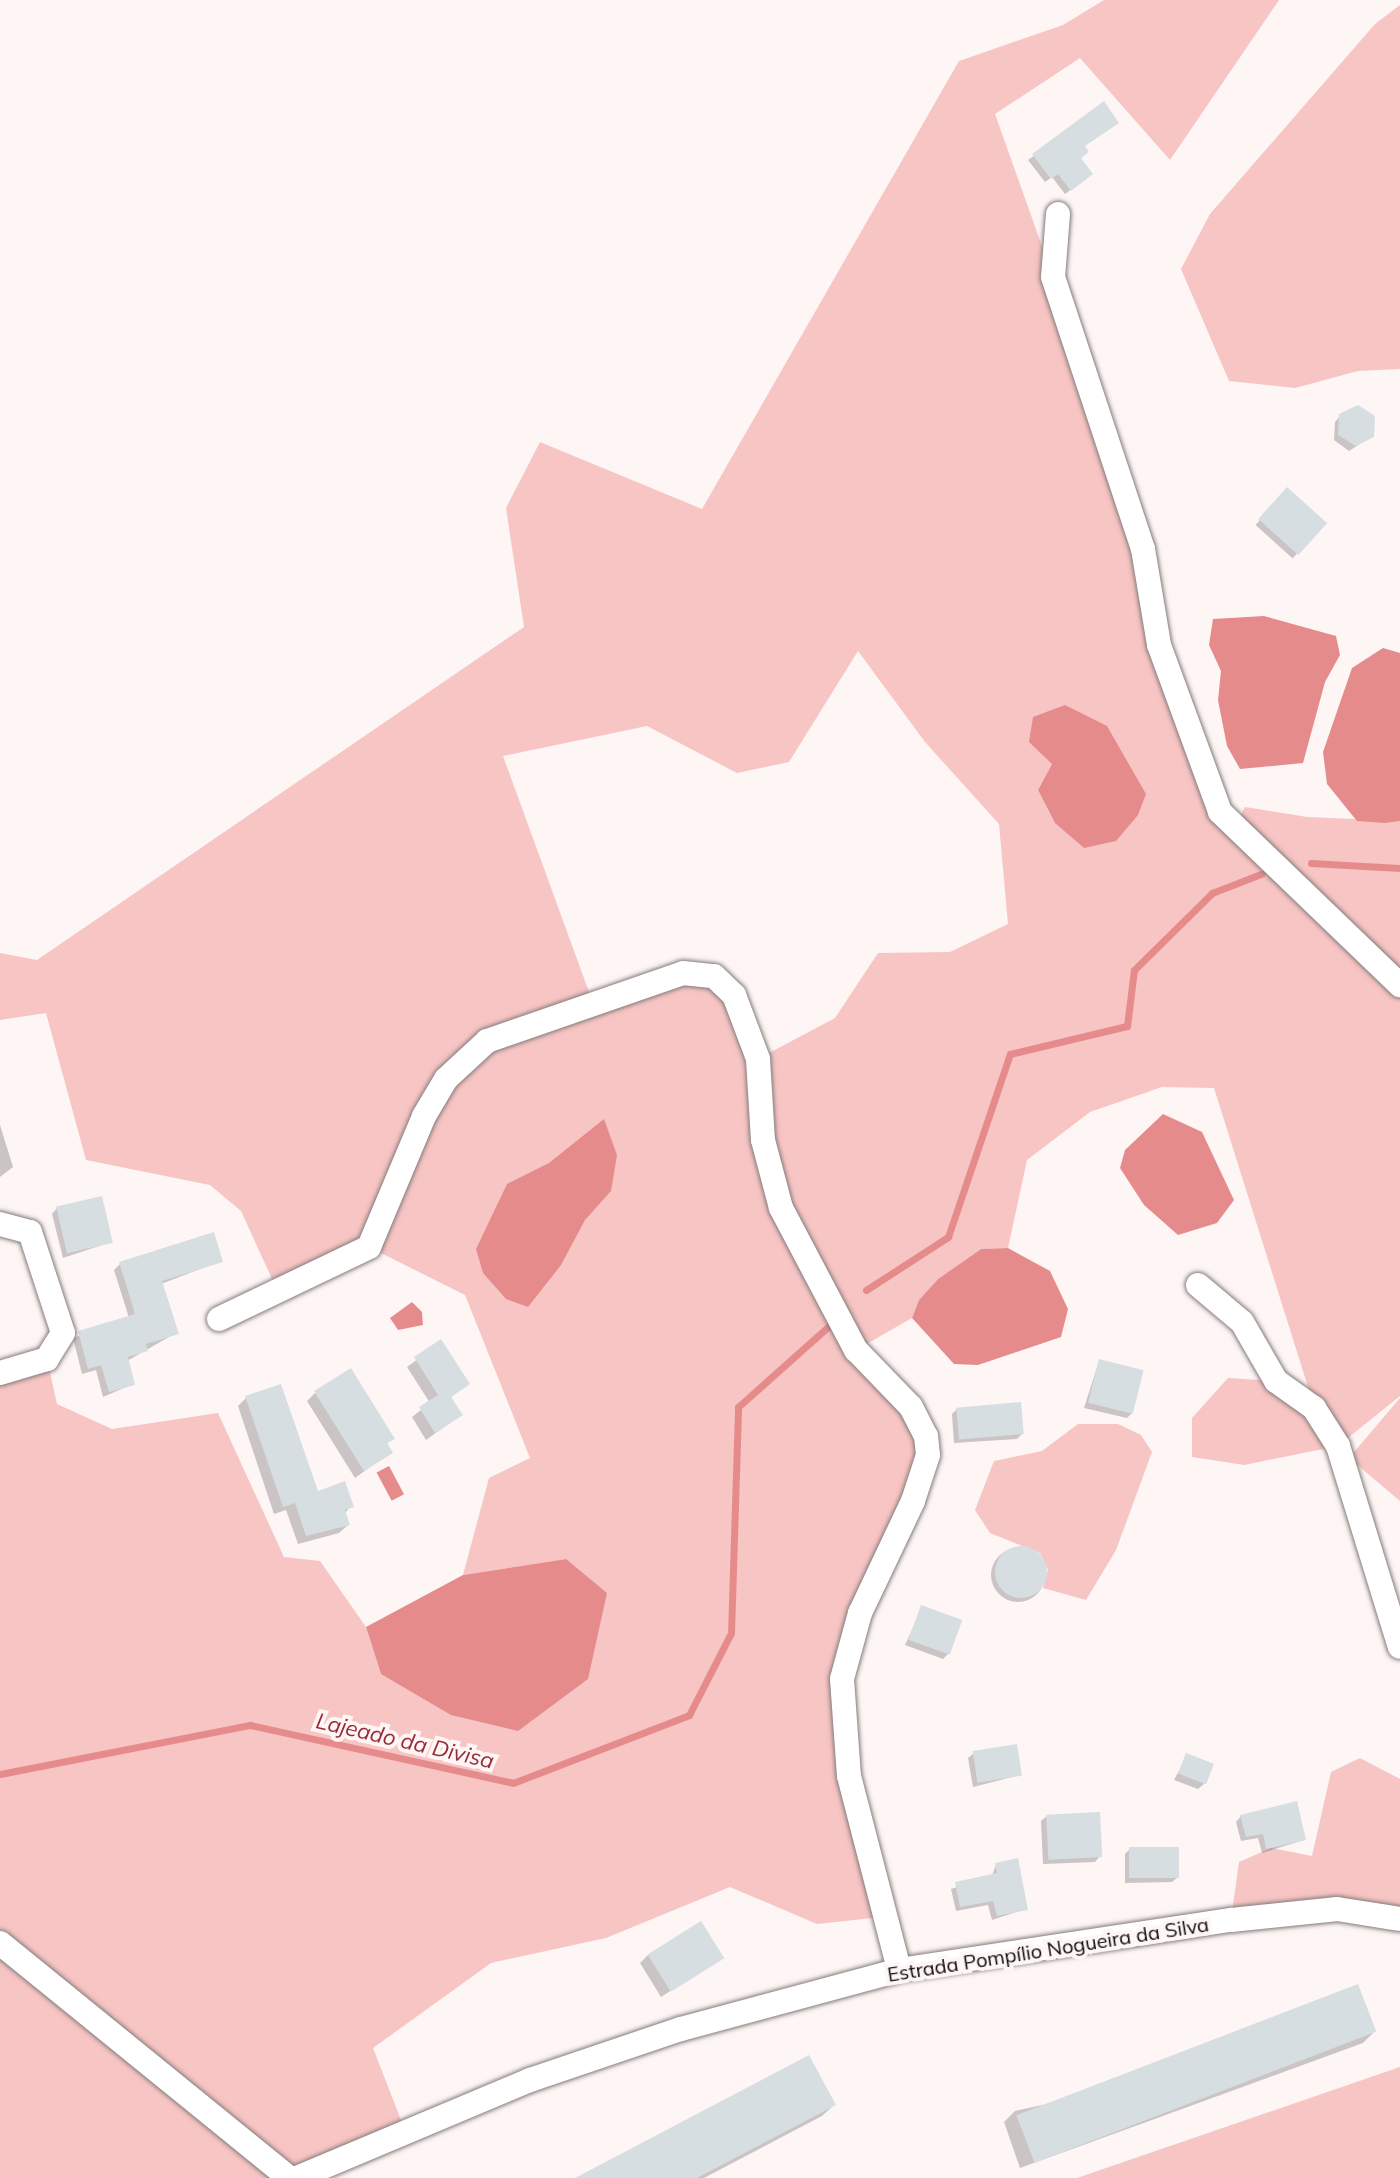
<!DOCTYPE html>
<html>
<head>
<meta charset="utf-8">
<style>
	body { margin:0 }
	#map { position:relative; width:1400px; height:2178px; overflow:hidden; background:#fef5f5; font-family:Mulish,sans-serif }
	div>[style] { position:absolute }
	[style*='--x'] { left:calc(var(--x)*1px); top:calc(var(--y)*1px); width:calc(var(--w)*1px); rotate:calc(var(--a)*1deg) }
	.green>* { inset:0; background:#f7c5c4 }
	.water>* { inset:0; background:#e68b8c; transform-origin:0 0 }
	.shadow>* { inset:0; background:#0003; transform-origin:0 0 }
	.round { border-radius:50% }
	.stream>* { height:7px; margin:-3.5px; padding:0 3.5px; transform-origin:3.5px; border-radius:3.5px; background:#e68b8c }
	.building>* { inset:0; background:#d7dee2; transform-origin:0 0 }
	.roads { filter:drop-shadow(0 0 2px #847c7b) drop-shadow(0 0 2px #847c7b) }
	.minor>* { height:24px; margin:-12px; padding:0 12px; transform-origin:12px; border-radius:12px; background:#fff }
	span { translate:-50% -50%; white-space:nowrap; text-align:center; line-height:1.15; -webkit-text-stroke:8px #fef5f5; paint-order:stroke }
	.street-label { font-size:20px; color:#100d0d }
	.water-label { font-size:22px; color:#962c36; font-style:italic }
</style>
</head>
<body>
<div id="map">
	<div class="green">
		<i style="clip-path:polygon(evenodd,1104px 0,1279px 0,1170px 160px,1080px 58px,995px 114px,1053px 277px,1159px 645px,1234px 827px,1245px 807px,1307px 817px,1400px 821px,1400px 1396px,1338px 1446px,1244px 1465px,1192px 1457px,1192px 1418px,1228px 1378px,1276px 1381px,1314px 1406px,1214px 1088px,1162px 1087px,1090px 1112px,1027px 1160px,1008px 1248px,981px 1249px,938px 1279px,919px 1300px,912px 1318px,856px 1350px,926px 1436px,860px 1613px,843px 1699px,882px 1917px,817px 1924px,730px 1887px,606px 1938px,491px 1963px,373px 2048px,406px 2133px,297px 2178px,0 2178px,0 1373px,47px 1359px,57px 1404px,112px 1429px,218px 1413px,284px 1557px,320px 1561px,366px 1627px,381px 1674px,566px 1559px,463px 1575px,489px 1478px,530px 1458px,465px 1295px,369px 1247px,278px 1292px,241px 1211px,210px 1185px,86px 1160px,46px 1013px,0 1020px,0 953px,37px 960px,524px 627px,506px 508px,540px 442px,702px 509px,959px 61px,1063px 25px,1104px 0,858px 651px,925px 742px,999px 824px,1008px 924px,950px 952px,878px 953px,835px 1018px,758px 1059px,714px 976px,593px 1003px,503px 756px,647px 726px,737px 773px,789px 762px,858px 651px,1104px 0,1052px 764px,1055px 823px,1038px 790px,1052px 764px)"></i>
		<i style="clip-path:polygon(1400px 5px,1400px 369px,1358px 371px,1295px 388px,1229px 381px,1181px 269px,1210px 214px,1375px 24px)"></i>
		<i style="clip-path:polygon(1400px 1398px,1400px 1501px,1349px 1458px)"></i>
		<i style="clip-path:polygon(1078px 1424px,1118px 1424px,1141px 1435px,1152px 1452px,1116px 1550px,1086px 1600px,1043px 1588px,1048px 1570px,1040px 1553px,990px 1533px,975px 1510px,994px 1461px,1042px 1451px)"></i>
		<i style="clip-path:polygon(1360px 1758px,1400px 1779px,1400px 1919px,1231px 1920px,1239px 1862px,1271px 1848px,1312px 1856px,1331px 1772px)"></i>
		<i style="clip-path:polygon(1400px 2067px,1400px 2178px,1077px 2178px)"></i>
	</div>
	<div class="water">
		<i style="clip-path:polygon(1264px 616px,1336px 636px,1340px 655px,1325px 682px,1303px 763px,1240px 769px,1227px 746px,1218px 700px,1221px 671px,1209px 645px,1213px 619px)"></i>
		<i style="clip-path:polygon(1383px 648px,1400px 653px,1400px 821px,1385px 823px,1357px 821px,1327px 784px,1323px 752px,1352px 668px)"></i>
		<i style="clip-path:polygon(1065px 705px,1107px 726px,1146px 794px,1138px 815px,1116px 841px,1084px 848px,1055px 823px,1038px 790px,1052px 764px,1029px 742px,1033px 717px)"></i>
		<i style="clip-path:polygon(1163px 1114px,1202px 1132px,1234px 1200px,1217px 1223px,1178px 1235px,1144px 1205px,1120px 1168px,1125px 1150px)"></i>
		<i style="clip-path:polygon(604px 1119px,617px 1155px,611px 1191px,585px 1220px,561px 1265px,528px 1307px,506px 1299px,483px 1273px,476px 1249px,507px 1184px,549px 1163px)"></i>
		<i style="clip-path:polygon(1008px 1248px,1050px 1271px,1068px 1309px,1061px 1337px,978px 1365px,954px 1364px,912px 1318px,919px 1300px,938px 1279px,981px 1249px)"></i>
		<i style="clip-path:polygon(412px 1302px,422px 1312px,423px 1325px,398px 1330px,390px 1318px)"></i>
		<i style="left:389px;top:1466px;width:32px;height:14px;rotate:62deg"></i>
		<i style="clip-path:polygon(566px 1559px,607px 1593px,588px 1679px,518px 1731px,451px 1715px,381px 1674px,366px 1627px,463px 1575px)"></i>
	</div>
	<div class="shadow">
		<i style="clip-path:polygon(1104px 104px,1117px 123px,1083px 147px,1078px 159px,1086px 179px,1065px 194px,1052px 177px,1045px 182px,1028px 160px)"></i>
		<i style="clip-path:polygon(1340px 416px,1372px 436px,1349px 451px,1334px 440px,1335px 422px)"></i>
		<i style="left:1287px;top:490px;width:50px;height:47px;rotate:42deg"></i>
		<i style="clip-path:polygon(0 1125px,13px 1167px,0 1177px)"></i>
		<i style="clip-path:polygon(57px 1208px,111px 1242px,63px 1258px,52px 1214px)"></i>
		<i style="clip-path:polygon(221px 1261px,161px 1284px,176px 1333px,127px 1361px,133px 1384px,103px 1397px,96px 1370px,82px 1374px,73px 1338px,129px 1318px,114px 1270px,120px 1264px)"></i>
		<i style="clip-path:polygon(441px 1342px,468px 1384px,450px 1398px,461px 1415px,426px 1440px,412px 1417px,430px 1403px,407px 1367px)"></i>
		<i style="clip-path:polygon(1099px 1361px,1132px 1413px,1127px 1418px,1084px 1408px)"></i>
		<i style="clip-path:polygon(315px 1393px,392px 1438px,386px 1445px,391px 1452px,355px 1478px,307px 1401px)"></i>
		<i style="clip-path:polygon(246px 1398px,316px 1493px,351px 1506px,344px 1514px,348px 1525px,339px 1533px,298px 1544px,286px 1510px,274px 1514px,238px 1406px)"></i>
		<i style="clip-path:polygon(957px 1409px,1022px 1434px,1017px 1439px,954px 1443px,952px 1414px)"></i>
		<i class="round" style="left:991px;top:1548px;width:54px;height:54px"></i>
		<i style="clip-path:polygon(922px 1608px,948px 1654px,943px 1659px,905px 1645px)"></i>
		<i style="clip-path:polygon(974px 1753px,1020px 1775px,973px 1787px,968px 1758px)"></i>
		<i style="clip-path:polygon(1187px 1756px,1204px 1784px,1198px 1789px,1174px 1780px)"></i>
		<i style="clip-path:polygon(1047px 1816px,1100px 1856px,1095px 1862px,1043px 1864px,1041px 1821px)"></i>
		<i style="clip-path:polygon(1241px 1816px,1304px 1840px,1262px 1853px,1258px 1838px,1241px 1841px,1236px 1822px)"></i>
		<i style="clip-path:polygon(1130px 1849px,1178px 1877px,1172px 1882px,1125px 1883px,1125px 1854px)"></i>
		<i style="clip-path:polygon(996px 1865px,1026px 1909px,992px 1920px,988px 1905px,956px 1911px,951px 1889px,992px 1876px)"></i>
		<i style="clip-path:polygon(648px 1955px,721px 1958px,661px 1997px,640px 1963px)"></i>
		<i style="clip-path:polygon(1374px 2032px,1363px 2043px,1020px 2168px,1004px 2122px,1015px 2111px)"></i>
		<i style="clip-path:polygon(834px 2105px,822px 2116px,704px 2178px,579px 2178px)"></i>
	</div>
	<div class="stream">
		<i style="--x:1311;--y:863;--w:89;--a:3.2"></i>
		<i style="--x:866;--y:1290;--w:98;--a:-32.9"></i>
		<i style="--x:948;--y:1237;--w:193;--a:-71.3"></i>
		<i style="--x:1010;--y:1054;--w:120;--a:-13.5"></i>
		<i style="--x:1127;--y:1026;--w:56;--a:-82.9"></i>
		<i style="--x:1134;--y:970;--w:110;--a:-44.6"></i>
		<i style="--x:1212;--y:893;--w:53;--a:-21.2"></i>
		<i style="--x:0;--y:1774;--w:255;--a:-11.1"></i>
		<i style="--x:250;--y:1725;--w:269;--a:12.4"></i>
		<i style="--x:513;--y:1783;--w:189;--a:-21.1"></i>
		<i style="--x:689;--y:1715;--w:92;--a:-62.9"></i>
		<i style="--x:731;--y:1633;--w:226;--a:-88.2"></i>
		<i style="--x:738;--y:1407;--w:123;--a:-41.7"></i>
	</div>
	<div class="building">
		<i style="clip-path:polygon(1104px 101px,1119px 123px,1085px 146px,1089px 152px,1081px 158px,1093px 174px,1071px 191px,1058px 174px,1051px 179px,1032px 154px)"></i>
		<i style="clip-path:polygon(1358px 405px,1375px 416px,1374px 437px,1356px 446px,1338px 435px,1339px 414px)"></i>
		<i style="left:1287px;top:487px;width:54px;height:43px;rotate:42deg"></i>
		<i style="left:102px;top:1196px;width:48px;height:47px;rotate:77deg"></i>
		<i style="clip-path:polygon(214px 1232px,223px 1262px,162px 1281px,179px 1334px,146px 1344px,148px 1351px,128px 1357px,135px 1385px,109px 1392px,101px 1365px,88px 1369px,78px 1331px,135px 1314px,119px 1262px)"></i>
		<i style="clip-path:polygon(441px 1339px,470px 1384px,451px 1397px,463px 1415px,435px 1433px,419px 1407px,438px 1395px,414px 1357px)"></i>
		<i style="left:1099px;top:1359px;width:46px;height:45px;rotate:14deg"></i>
		<i style="clip-path:polygon(351px 1368px,395px 1439px,387px 1443px,393px 1453px,364px 1471px,314px 1391px)"></i>
		<i style="clip-path:polygon(281px 1384px,318px 1491px,345px 1481px,354px 1507px,345px 1510px,350px 1525px,306px 1536px,295px 1503px,283px 1507px,245px 1396px)"></i>
		<i style="left:1021px;top:1402px;width:32px;height:65px;rotate:85deg"></i>
		<i class="round" style="left:995px;top:1546px;width:52px;height:52px"></i>
		<i style="left:921px;top:1605px;width:44px;height:37px;rotate:20deg"></i>
		<i style="left:1017px;top:1744px;width:32px;height:45px;rotate:81deg"></i>
		<i style="left:1186px;top:1753px;width:30px;height:22px;rotate:21deg"></i>
		<i style="clip-path:polygon(1297px 1801px,1306px 1840px,1266px 1849px,1263px 1834px,1246px 1837px,1240px 1815px)"></i>
		<i style="left:1100px;top:1812px;width:45px;height:54px;rotate:87deg"></i>
		<i style="left:1129px;top:1847px;width:50px;height:31px"></i>
		<i style="clip-path:polygon(1018px 1858px,1028px 1910px,997px 1916px,993px 1901px,960px 1907px,955px 1882px,997px 1873px,995px 1863px)"></i>
		<i style="left:701px;top:1921px;width:44px;height:63px;rotate:58deg"></i>
		<i style="left:1358px;top:1984px;width:51px;height:366px;rotate:69deg"></i>
		<i style="clip-path:polygon(809px 2055px,836px 2105px,697px 2178px,575px 2178px)"></i>
	</div>
	<div class="roads">
		<div class="minor">
			<i style="--x:1058;--y:214;--w:63;--a:94.5"></i>
			<i style="--x:1053;--y:277;--w:287;--a:71.7"></i>
			<i style="--x:1143;--y:549;--w:97;--a:80.5"></i>
			<i style="--x:1159;--y:645;--w:178;--a:69.9"></i>
			<i style="--x:1220;--y:812;--w:250;--a:43.9"></i>
			<i style="--x:0;--y:1224;--w:31;--a:15"></i>
			<i style="--x:30;--y:1232;--w:106;--a:71.9"></i>
			<i style="--x:63;--y:1333;--w:31;--a:122"></i>
			<i style="--x:47;--y:1359;--w:49;--a:163.4"></i>
			<i style="--x:1198;--y:1285;--w:57;--a:40.1"></i>
			<i style="--x:1242;--y:1322;--w:68;--a:60"></i>
			<i style="--x:1276;--y:1381;--w:47;--a:35.4"></i>
			<i style="--x:1314;--y:1408;--w:45;--a:57.7"></i>
			<i style="--x:1338;--y:1446;--w:210;--a:72.9"></i>
			<i style="--x:219;--y:1319;--w:166;--a:-25.6"></i>
			<i style="--x:369;--y:1247;--w:142;--a:-67.2"></i>
			<i style="--x:424;--y:1116;--w:43;--a:-59.3"></i>
			<i style="--x:446;--y:1079;--w:56;--a:-42.8"></i>
			<i style="--x:487;--y:1041;--w:207;--a:-19.1"></i>
			<i style="--x:683;--y:973;--w:31;--a:6"></i>
			<i style="--x:714;--y:976;--w:28;--a:44"></i>
			<i style="--x:734;--y:995;--w:68;--a:69.4"></i>
			<i style="--x:758;--y:1059;--w:81;--a:86.5"></i>
			<i style="--x:763;--y:1140;--w:70;--a:75.2"></i>
			<i style="--x:781;--y:1208;--w:161;--a:62.2"></i>
			<i style="--x:856;--y:1350;--w:79;--a:46"></i>
			<i style="--x:911;--y:1407;--w:33;--a:63"></i>
			<i style="--x:926;--y:1436;--w:19;--a:84"></i>
			<i style="--x:928;--y:1455;--w:48;--a:108.1"></i>
			<i style="--x:913;--y:1501;--w:124;--a:115.3"></i>
			<i style="--x:860;--y:1613;--w:68;--a:105.3"></i>
			<i style="--x:842;--y:1679;--w:97;--a:85.9"></i>
			<i style="--x:849;--y:1776;--w:200;--a:75.5"></i>
			<i style="--x:0;--y:1943;--w:372;--a:39.1"></i>
			<i style="--x:297;--y:2178;--w:253;--a:-22.8"></i>
			<i style="--x:530;--y:2080;--w:159;--a:-18.7"></i>
			<i style="--x:681;--y:2029;--w:226;--a:-15.1"></i>
			<i style="--x:899;--y:1970;--w:336;--a:-8.6"></i>
			<i style="--x:1231;--y:1920;--w:107;--a:-5.9"></i>
			<i style="--x:1337;--y:1909;--w:64;--a:9"></i>
		</div>
	</div>
	<div class="street-label">
		<span style="left:1048px;top:1949px;rotate:-9deg">Estrada Pompílio Nogueira da Silva</span>
	</div>
	<div class="water-label">
		<span style="left:405px;top:1741px;rotate:13deg">Lajeado da Divisa</span>
	</div>
</div>
</body>
</html>
